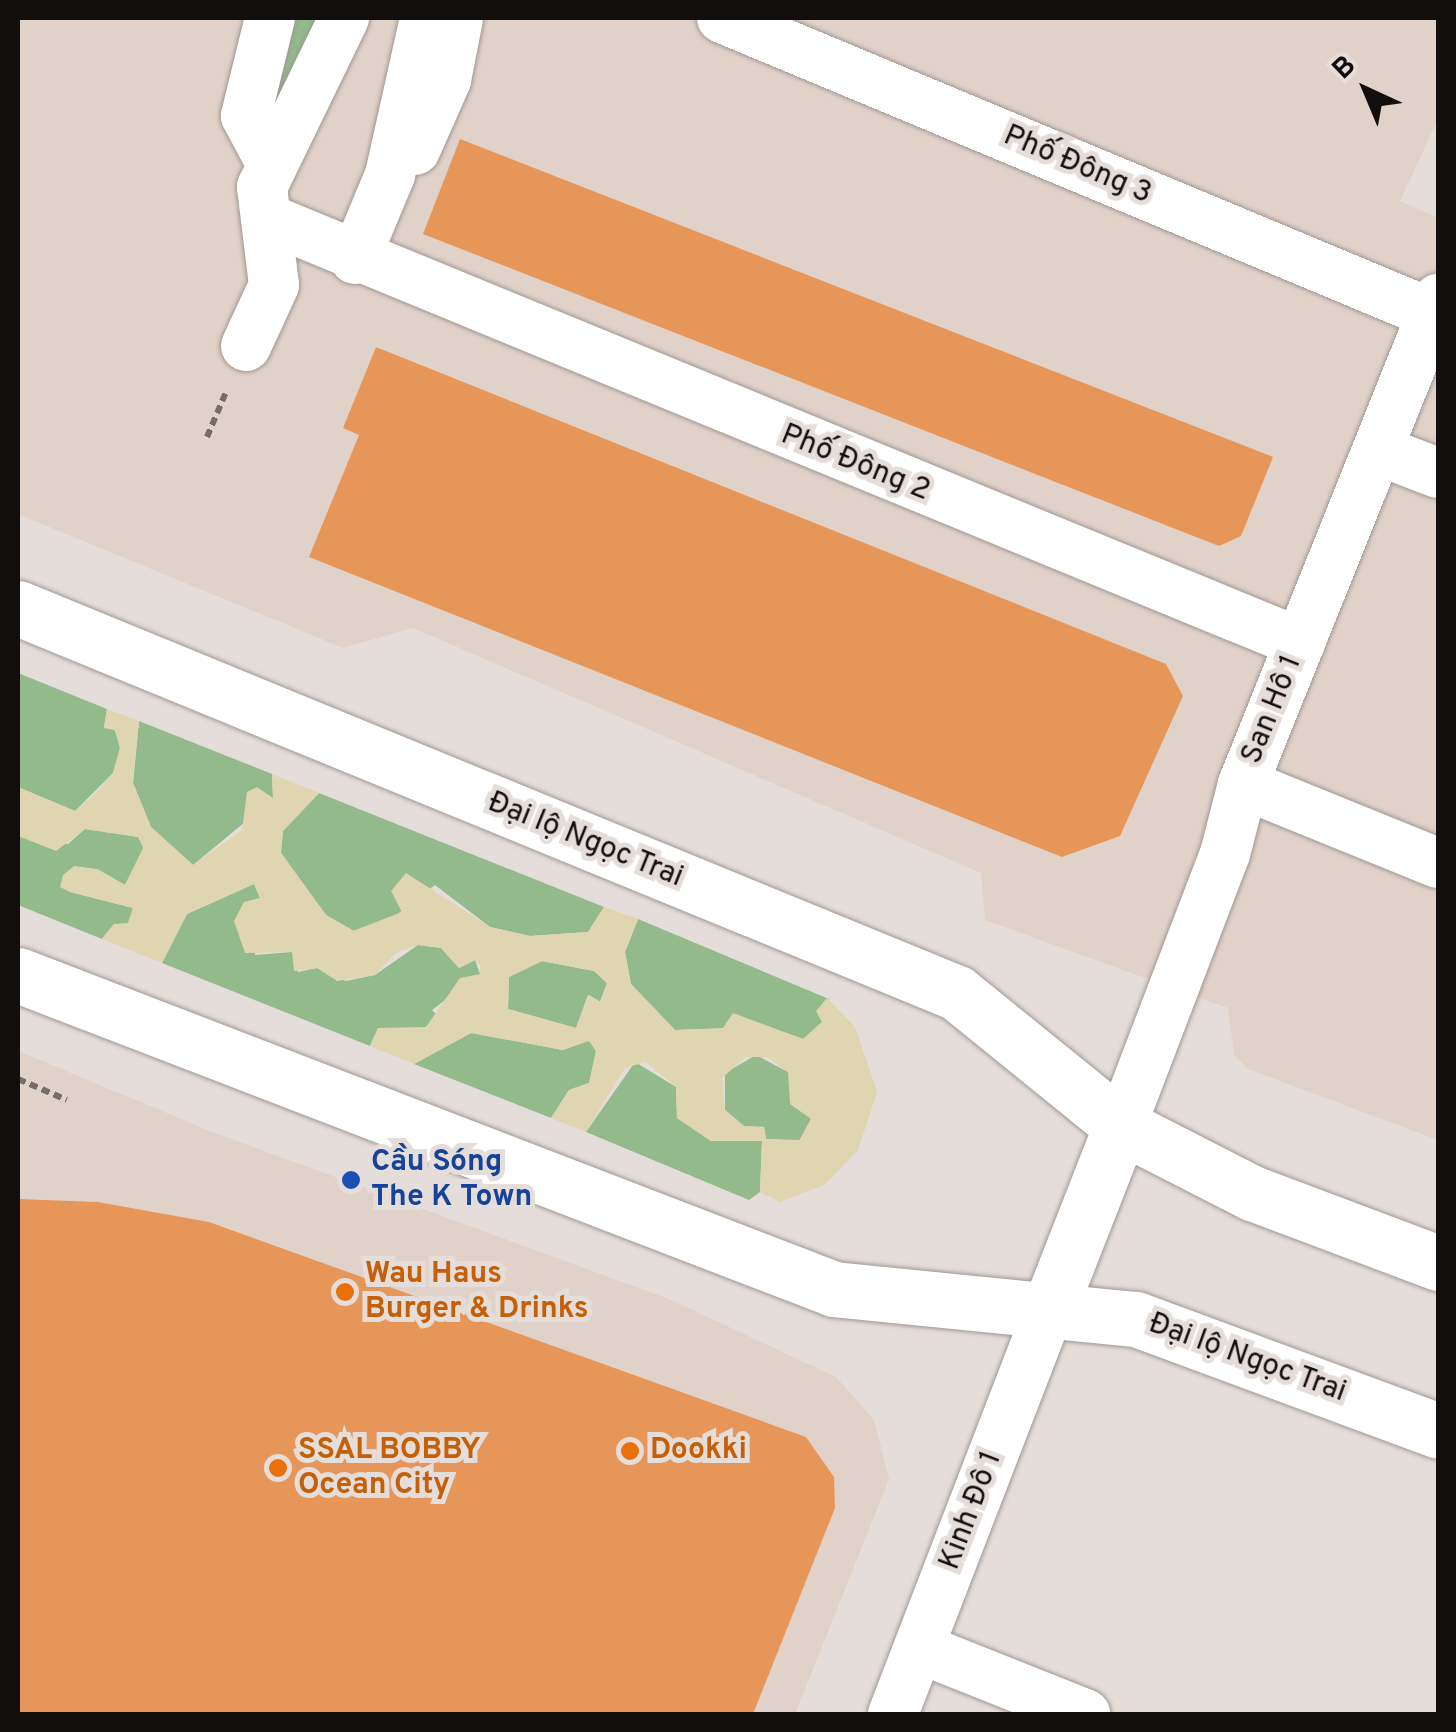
<!DOCTYPE html>
<html>
<head>
<meta charset="utf-8">
<style>
	body { margin:0 }
	#map { position:relative; width:1456px; height:1732px; overflow:hidden; background:#e5ddd9; font-family:Overpass,sans-serif }
	div>[style] { position:absolute }
	[style*='--x'] { left:calc(var(--x)*1px); top:calc(var(--y)*1px); width:calc(var(--w)*1px); rotate:calc(var(--a)*1deg) }
	.built>* { inset:0; background:#e1d2c9 }
	.green>* { inset:0; background:#92ba8b }
	.sand>* { inset:0; background:#dfd5b0 }
	.building>* { inset:0; background:#e7965a }
	.path>* { height:6px; margin-top:-3px; transform-origin:0; background:repeating-linear-gradient(90deg,#736d6b 0 8px,transparent 0 13px) }
	.roads { filter:drop-shadow(0 0 2px #9f9793) drop-shadow(0 0 2px #9f9793) }
	.street>* { height:50px; margin:-25px; padding:0 25px; transform-origin:25px; border-radius:25px; background:#fff }
	.secondary>* { height:55px; margin:-27.5px; padding:0 27.5px; transform-origin:27.5px; border-radius:27.5px; background:#fff }
	.dots>* { width:28px; height:28px; translate:-50% -50%; box-sizing:border-box; border:5px solid #e5ddd9; border-radius:50% }
	span { translate:-50% -50%; white-space:nowrap; text-align:center; line-height:1.15; -webkit-text-stroke:10px #e5ddd9; paint-order:stroke }
	.street-label { font-size:30px; color:#110e0d }
	.transit-label { font-size:30px; color:#164399; font-weight:700 }
	.left { translate:0 -50%; text-align:left }
	.food-label { font-size:30px; color:#c56008; font-weight:700 }
	.frame { position:absolute; inset:0; border:20px solid #110e0d; pointer-events:none }
	.north { position:absolute; left:1316px; top:40px; width:100px; height:100px; -webkit-text-stroke:8px #e5ddd9; paint-order:stroke; rotate:316deg; font-size:28px; font-weight:700; line-height:40px; text-align:center; color:#110e0d }
	.north::after { content:''; display:block; margin:auto; width:35px; height:45px; background:#110e0d; clip-path:polygon(50% 0,100% 100%,50% 72%,0 100%) }
</style>
</head>
<body>
<div id="map">
	<div class="built">
		<i style="clip-path:polygon(18px 18px,1438px 18px,1438px 119px,1400px 201px,1438px 218px,1438px 1140px,1248px 1069px,1234px 1055px,1228px 1008px,985px 920px,981px 873px,413px 628px,343px 648px,18px 514px)"></i>
		<i style="clip-path:polygon(18px 1051px,215px 1133px,669px 1299px,836px 1377px,874px 1420px,889px 1479px,795px 1714px,18px 1714px)"></i>
	</div>
	<div class="green">
		<i style="clip-path:polygon(295px 18px,316px 18px,317px 24px,297px 92px,270px 106px)"></i>
		<i style="clip-path:polygon(18px 673px,107px 709px,104px 727px,115px 730px,120px 748px,113px 773px,75px 811px,18px 787px)"></i>
		<i style="clip-path:polygon(139px 721px,272px 774px,273px 799px,193px 865px,151px 827px,133px 783px)"></i>
		<i style="clip-path:polygon(319px 793px,604px 907px,588px 932px,530px 936px,490px 927px,435px 885px,386px 923px,354px 931px,326px 915px,281px 853px,283px 831px)"></i>
		<i style="clip-path:polygon(85px 829px,138px 837px,144px 848px,125px 885px,97px 869px,70px 892px,133px 908px,128px 924px,114px 924px,102px 939px,18px 905px,18px 836px,68px 844px)"></i>
		<i style="clip-path:polygon(254px 884px,260px 898px,255px 955px,292px 952px,298px 972px,317px 968px,346px 981px,375px 975px,418px 945px,441px 948px,459px 968px,475px 960px,480px 974px,432px 1010px,437px 1015px,425px 1028px,378px 1028px,370px 1046px,162px 963px,187px 914px)"></i>
		<i style="clip-path:polygon(638px 919px,829px 999px,822px 1022px,803px 1039px,768px 1027px,675px 1030px,631px 984px,625px 952px)"></i>
		<i style="clip-path:polygon(542px 961px,594px 971px,607px 983px,600px 1002px,588px 995px,576px 1028px,508px 1009px,509px 977px)"></i>
		<i style="clip-path:polygon(471px 1033px,563px 1050px,589px 1040px,596px 1051px,589px 1083px,569px 1090px,551px 1118px,414px 1064px)"></i>
		<i style="clip-path:polygon(756px 1055px,788px 1072px,793px 1096px,811px 1119px,799px 1141px,766px 1139px,764px 1127px,744px 1126px,725px 1110px,725px 1073px)"></i>
		<i style="clip-path:polygon(635px 1062px,676px 1087px,677px 1118px,711px 1141px,762px 1140px,760px 1192px,749px 1200px,586px 1132px)"></i>
	</div>
	<div class="sand">
		<i style="clip-path:polygon(evenodd,107px 709px,139px 721px,133px 783px,151px 827px,193px 865px,242px 830px,247px 792px,257px 787px,273px 798px,272px 774px,319px 793px,283px 831px,281px 853px,326px 915px,353px 931px,402px 912px,391px 891px,406px 873px,490px 927px,530px 936px,588px 932px,604px 907px,638px 919px,625px 952px,631px 984px,675px 1030px,723px 1028px,733px 1013px,803px 1039px,822px 1022px,816px 1011px,827px 998px,855px 1027px,877px 1092px,858px 1150px,824px 1185px,780px 1202px,760px 1192px,762px 1141px,711px 1141px,677px 1118px,676px 1087px,646px 1062px,625px 1068px,586px 1132px,551px 1118px,569px 1090px,589px 1083px,596px 1051px,589px 1041px,563px 1050px,471px 1033px,414px 1064px,370px 1046px,378px 1028px,426px 1027px,460px 978px,480px 974px,480px 966px,475px 960px,459px 968px,441px 948px,418px 945px,396px 953px,375px 975px,337px 981px,317px 968px,294px 971px,292px 952px,245px 953px,234px 921px,244px 902px,260px 898px,254px 884px,187px 914px,162px 963px,102px 939px,114px 924px,128px 923px,133px 908px,70px 892px,60px 887px,63px 875px,74px 866px,97px 869px,125px 885px,143px 848px,139px 837px,85px 829px,56px 851px,18px 836px,18px 787px,75px 811px,95px 794px,113px 773px,120px 748px,115px 730px,104px 728px,107px 709px,542px 961px,594px 971px,607px 983px,601px 1002px,589px 995px,576px 1028px,508px 1009px,509px 977px,542px 961px,107px 709px,746px 1057px,767px 1057px,788px 1072px,790px 1104px,811px 1119px,800px 1140px,766px 1139px,764px 1127px,744px 1126px,725px 1110px,722px 1078px,746px 1057px)"></i>
	</div>
	<div class="building">
		<i style="clip-path:polygon(460px 139px,1273px 457px,1241px 536px,1219px 546px,423px 234px)"></i>
		<i style="clip-path:polygon(376px 347px,1166px 664px,1183px 696px,1120px 836px,1062px 857px,309px 557px,359px 435px,343px 428px)"></i>
		<i style="clip-path:polygon(18px 1199px,98px 1202px,209px 1222px,806px 1437px,834px 1477px,835px 1508px,753px 1714px,18px 1714px)"></i>
	</div>
	<div class="path">
		<i style="--x:207;--y:437;--w:49;--a:-67.1"></i>
		<i style="--x:18;--y:1079;--w:53;--a:23.2"></i>
	</div>
	<div class="roads">
		<div class="street">
			<i style="--x:270;--y:18;--w:101;--a:103.8"></i>
			<i style="--x:246;--y:116;--w:55;--a:62"></i>
			<i style="--x:722;--y:18;--w:769;--a:22.63"></i>
			<i style="--x:415;--y:150;--w:77;--a:-66.1"></i>
			<i style="--x:446;--y:80;--w:63;--a:-79"></i>
			<i style="--x:266;--y:218;--w:1118;--a:22.34"></i>
			<i style="--x:355;--y:259;--w:91;--a:-67.4"></i>
			<i style="--x:390;--y:175;--w:161;--a:-77.4"></i>
			<i style="--x:246;--y:346;--w:67;--a:-65.3"></i>
			<i style="--x:274;--y:285;--w:99;--a:-97"></i>
			<i style="--x:262;--y:187;--w:188;--a:-64.1"></i>
			<i style="--x:1378;--y:450;--w:64;--a:21"></i>
			<i style="--x:1243;--y:784;--w:210;--a:22.1"></i>
			<i style="--x:1121;--y:1126;--w:291;--a:-69.1"></i>
			<i style="--x:1225;--y:854;--w:72;--a:-75.6"></i>
			<i style="--x:1243;--y:784;--w:523;--a:-68.1"></i>
			<i style="--x:919;--y:1648;--w:179;--a:21.7"></i>
			<i style="--x:893;--y:1714;--w:436;--a:-68.9"></i>
		</div>
		<div class="secondary">
			<i style="--x:18;--y:608;--w:1015;--a:22.29"></i>
			<i style="--x:957;--y:993;--w:211;--a:39"></i>
			<i style="--x:1121;--y:1126;--w:147;--a:27.1"></i>
			<i style="--x:1252;--y:1193;--w:199;--a:20.6"></i>
			<i style="--x:18;--y:975;--w:874;--a:21.05"></i>
			<i style="--x:834;--y:1289;--w:303;--a:5.7"></i>
			<i style="--x:1136;--y:1319;--w:322;--a:20.3"></i>
			<i style="--x:1050;--y:1307;--w:194;--a:-68.6"></i>
		</div>
	</div>
	<div class="dots">
		<i style="left:351px;top:1180px;background:#1a4fb4"></i>
		<i style="left:345px;top:1292px;background:#e8710a"></i>
		<i style="left:630px;top:1451px;background:#e8710a"></i>
		<i style="left:278px;top:1468px;background:#e8710a"></i>
	</div>
	<div class="street-label">
		<span style="left:1077px;top:166px;rotate:23deg">Phố Đông 3</span>
		<span style="left:855px;top:464px;rotate:22deg">Phố Đông 2</span>
		<span style="left:1273px;top:710px;rotate:-68deg">San Hô 1</span>
		<span style="left:585px;top:841px;rotate:22deg">Đại lộ Ngọc Trai</span>
		<span style="left:1247px;top:1359px;rotate:20deg">Đại lộ Ngọc Trai</span>
		<span style="left:972px;top:1511px;rotate:-69deg">Kinh Đô 1</span>
	</div>
	<div class="transit-label">
		<span class="left" style="left:371px;top:1180px">Cầu Sóng<br>The K Town</span>
	</div>
	<div class="food-label">
		<span class="left" style="left:365px;top:1292px">Wau Haus<br>Burger &amp; Drinks</span>
		<span class="left" style="left:298px;top:1468px">SSAL BOBBY<br>Ocean City</span>
		<span class="left" style="left:650px;top:1451px">Dookki</span>
	</div>
	<div class="frame"></div>
	<div class="north">B</div>
</div>
</body>
</html>
